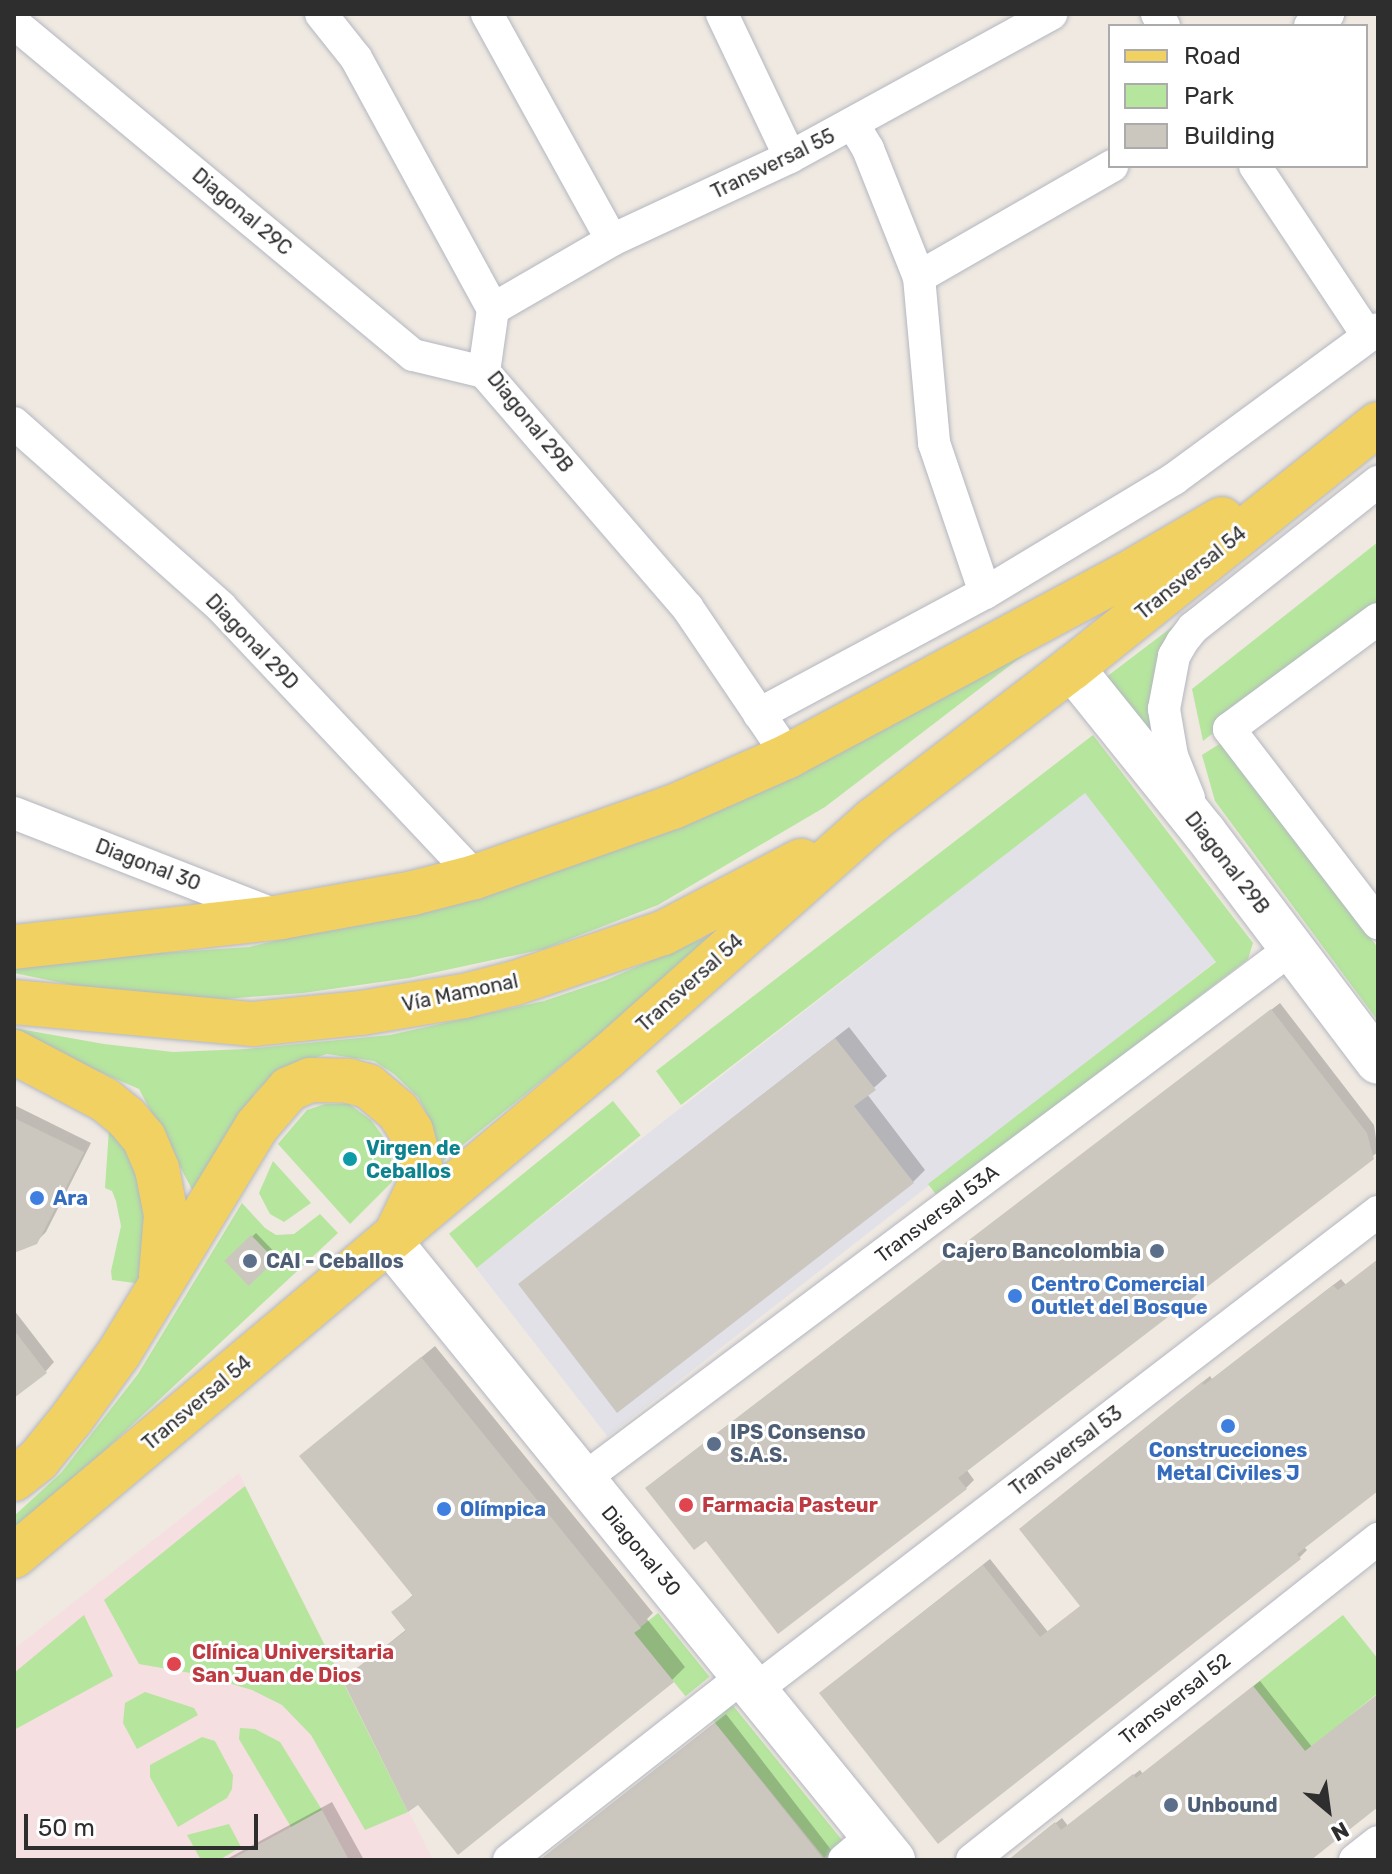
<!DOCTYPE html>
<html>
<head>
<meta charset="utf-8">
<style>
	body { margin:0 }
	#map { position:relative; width:1392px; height:1874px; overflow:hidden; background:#efe9e1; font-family:Rubik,sans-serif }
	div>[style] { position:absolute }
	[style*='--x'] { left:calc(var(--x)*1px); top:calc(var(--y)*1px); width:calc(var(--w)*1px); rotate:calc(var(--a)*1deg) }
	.industrial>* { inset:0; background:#e3e1e8; transform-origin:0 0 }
	.medical>* { inset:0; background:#f5dfe0 }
	.green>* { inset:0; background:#b6e59e; transform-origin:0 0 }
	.shadow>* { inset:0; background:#0003; transform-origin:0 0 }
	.building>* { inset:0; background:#cbc7bf; transform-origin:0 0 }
	.roads { filter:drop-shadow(0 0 2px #b4b7c1) drop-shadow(0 0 2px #b4b7c1) }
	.street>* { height:32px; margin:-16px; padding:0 16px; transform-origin:16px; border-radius:16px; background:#fff }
	.secondary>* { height:44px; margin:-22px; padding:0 22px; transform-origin:22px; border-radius:22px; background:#fff }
	.primary>* { height:44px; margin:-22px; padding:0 22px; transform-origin:22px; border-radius:22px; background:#f2d163 }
	.dots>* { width:22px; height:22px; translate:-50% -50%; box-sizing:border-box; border:4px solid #fff; border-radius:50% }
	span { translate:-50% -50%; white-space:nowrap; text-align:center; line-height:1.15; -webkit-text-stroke:6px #fff; paint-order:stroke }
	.street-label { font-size:20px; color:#2e2e2e }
	.culture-label { font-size:20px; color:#0d838f; font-weight:700 }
	.left { translate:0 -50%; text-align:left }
	.shop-label { font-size:20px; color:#366cbe; font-weight:700 }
	.service-label { font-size:20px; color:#4e5e75; font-weight:700 }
	.right { translate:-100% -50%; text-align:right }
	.health-label { font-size:20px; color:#be3a42; font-weight:700 }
	.frame { position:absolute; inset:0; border:16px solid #2e2e2e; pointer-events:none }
	.legend { position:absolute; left:1108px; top:24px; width:260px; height:144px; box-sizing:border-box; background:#fff; border:2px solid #ababab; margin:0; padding:10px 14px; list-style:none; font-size:24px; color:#2e2e2e }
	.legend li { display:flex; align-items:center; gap:16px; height:40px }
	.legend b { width:40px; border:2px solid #ababab }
	.north { position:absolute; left:1288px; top:1770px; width:80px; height:80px; -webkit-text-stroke:6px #fff; paint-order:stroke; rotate:151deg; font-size:22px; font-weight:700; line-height:32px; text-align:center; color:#2e2e2e }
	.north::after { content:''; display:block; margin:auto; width:28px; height:36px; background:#2e2e2e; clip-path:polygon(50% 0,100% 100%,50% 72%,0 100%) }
	.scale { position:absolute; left:24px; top:1814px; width:234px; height:36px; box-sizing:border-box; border:4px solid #2e2e2e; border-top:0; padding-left:10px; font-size:24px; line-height:28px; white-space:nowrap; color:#2e2e2e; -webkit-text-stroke:6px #fff; paint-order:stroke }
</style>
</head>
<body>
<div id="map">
	<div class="industrial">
		<i style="left:1085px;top:792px;width:214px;height:773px;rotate:52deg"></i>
	</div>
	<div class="medical">
		<i style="clip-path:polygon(239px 1473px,433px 1860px,14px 1860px,14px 1649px)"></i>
	</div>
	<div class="green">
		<i style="clip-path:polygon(1378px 542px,1378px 604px,1203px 741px,1192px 689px)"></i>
		<i style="clip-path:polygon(1197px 608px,1166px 756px,1101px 681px)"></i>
		<i style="clip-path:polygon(1025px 654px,825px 807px,658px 905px,544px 949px,409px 978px,303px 993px,225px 999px,160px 996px,82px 987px,14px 973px,14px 966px,28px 962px,249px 947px,377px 917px)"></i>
		<i style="clip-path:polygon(1093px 735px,1253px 943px,1248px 959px,938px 1197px,928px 1184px,1216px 962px,1085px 793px,681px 1105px,656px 1071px)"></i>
		<i style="clip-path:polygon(1224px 741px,1378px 948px,1378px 1021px,1215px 801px,1202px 755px)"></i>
		<i style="clip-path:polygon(736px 924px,443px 1161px,431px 1122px,418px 1097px,394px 1074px,374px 1061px,327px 1054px,280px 1069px,255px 1093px,196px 1197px,139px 1089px,14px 1035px,14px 1028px,104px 1044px,173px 1052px,247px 1049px,390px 1035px,544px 1001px,606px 980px)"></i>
		<i style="left:613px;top:1101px;width:44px;height:211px;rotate:51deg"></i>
		<i style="clip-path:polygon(325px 1104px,349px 1104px,371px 1120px,387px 1142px,392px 1162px,392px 1182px,350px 1224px,278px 1144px,307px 1110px)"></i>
		<i style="clip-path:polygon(109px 1129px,133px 1150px,149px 1192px,142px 1284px,112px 1280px,111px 1271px,121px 1226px,116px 1201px,112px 1191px,105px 1188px)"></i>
		<i style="clip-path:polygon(273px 1161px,311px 1203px,284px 1222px,270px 1214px,259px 1193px)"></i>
		<i style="clip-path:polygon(242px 1203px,265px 1228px,276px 1235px,294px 1234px,320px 1214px,338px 1233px,14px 1535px,14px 1516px,61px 1473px,138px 1374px)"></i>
		<i style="clip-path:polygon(245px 1486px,408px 1812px,365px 1830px,311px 1735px,282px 1705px,252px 1690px,202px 1675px,139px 1664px,104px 1600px)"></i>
		<i style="left:658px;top:1613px;width:82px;height:31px;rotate:51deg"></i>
		<i style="clip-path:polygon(84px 1615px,113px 1676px,14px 1730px,14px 1673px)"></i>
		<i style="clip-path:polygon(1343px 1615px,1378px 1659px,1378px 1693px,1351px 1715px,1378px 1749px,1305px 1751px,1253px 1686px)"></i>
		<i style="clip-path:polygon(145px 1692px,194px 1708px,198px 1715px,137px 1749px,123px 1723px,125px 1703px)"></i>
		<i style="left:731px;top:1703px;width:179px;height:25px;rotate:51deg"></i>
		<i style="clip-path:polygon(240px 1728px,255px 1729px,280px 1742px,322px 1810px,291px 1827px,239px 1739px)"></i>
		<i style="clip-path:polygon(202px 1737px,215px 1741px,233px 1775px,232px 1789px,227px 1798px,178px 1827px,150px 1777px,150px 1765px)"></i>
		<i style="clip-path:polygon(229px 1824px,241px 1847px,219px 1860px,201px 1860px,187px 1835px)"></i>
	</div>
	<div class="shadow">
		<i style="clip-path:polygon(1280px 1003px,1374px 1125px,1378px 1152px,966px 1469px,974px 1480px,966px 1488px,706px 1538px,656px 1480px)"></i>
		<i style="clip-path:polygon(849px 1027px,887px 1076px,867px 1094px,925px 1170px,913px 1182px,520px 1284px)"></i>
		<i style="clip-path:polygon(14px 1105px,91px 1143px,46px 1232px,36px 1242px,14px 1251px)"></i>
		<i style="left:256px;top:1233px;width:30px;height:40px;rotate:46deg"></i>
		<i style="clip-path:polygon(1378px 1260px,1378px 1488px,1303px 1546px,1307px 1550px,1300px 1557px,939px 1841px,829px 1686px,990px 1559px,1048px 1632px,1082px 1605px,1028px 1522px,1210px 1376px,1212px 1379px,1341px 1279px,1346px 1285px)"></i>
		<i style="clip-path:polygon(14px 1310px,54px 1362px,46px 1371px,14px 1387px)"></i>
		<i style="clip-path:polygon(435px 1346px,653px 1613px,647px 1619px,685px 1667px,672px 1680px,344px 1679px,407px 1629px,394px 1612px,414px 1594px,302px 1456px)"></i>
		<i style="clip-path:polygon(1260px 1681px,1312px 1747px,1378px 1694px,1378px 1804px,1306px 1860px,1009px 1860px,1062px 1818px,1068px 1826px,1140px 1770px,1143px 1774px)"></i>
		<i style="clip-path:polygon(726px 1714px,839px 1860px,540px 1860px)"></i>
		<i style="clip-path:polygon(332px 1802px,364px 1860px,225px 1860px)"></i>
	</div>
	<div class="building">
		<i style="clip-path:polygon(1271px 1009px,1367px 1133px,1374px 1159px,958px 1478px,967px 1489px,778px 1634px,706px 1541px,694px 1550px,645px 1488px)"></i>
		<i style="clip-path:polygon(835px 1038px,876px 1090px,854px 1106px,914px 1183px,617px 1413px,518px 1284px)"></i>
		<i style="clip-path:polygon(14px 1118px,84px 1152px,37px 1244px,14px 1253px)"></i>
		<i style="left:251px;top:1235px;width:35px;height:37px;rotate:46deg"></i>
		<i style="clip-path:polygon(1378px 1259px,1378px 1491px,1297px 1554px,1301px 1559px,938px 1844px,819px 1693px,983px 1565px,1040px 1637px,1080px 1606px,1019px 1529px,1202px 1382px,1204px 1385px,1333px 1285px,1338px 1290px)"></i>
		<i style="clip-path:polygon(14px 1330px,47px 1373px,14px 1398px)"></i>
		<i style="clip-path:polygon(421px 1357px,641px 1628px,634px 1633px,674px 1682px,458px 1855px,418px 1805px,408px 1812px,342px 1679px,406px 1631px,391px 1612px,413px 1596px,299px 1456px)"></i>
		<i style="clip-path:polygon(1253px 1686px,1305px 1751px,1378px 1694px,1378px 1807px,1311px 1860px,1008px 1860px,1055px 1822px,1061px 1830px,1133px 1774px,1136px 1778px)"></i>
		<i style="clip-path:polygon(715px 1723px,824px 1860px,540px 1860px)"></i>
		<i style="clip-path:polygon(322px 1810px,349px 1860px,230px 1860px,291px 1827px)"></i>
	</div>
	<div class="roads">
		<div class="street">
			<i style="--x:321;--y:14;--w:56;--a:51.5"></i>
			<i style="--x:356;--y:58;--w:286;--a:61.4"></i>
			<i style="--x:493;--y:309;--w:64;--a:98.1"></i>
			<i style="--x:484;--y:372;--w:311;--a:49.2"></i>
			<i style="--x:687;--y:607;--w:180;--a:55.9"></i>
			<i style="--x:487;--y:14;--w:258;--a:61.1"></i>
			<i style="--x:722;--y:14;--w:158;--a:64.6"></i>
			<i style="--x:1157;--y:14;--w:14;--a:60"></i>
			<i style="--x:14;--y:23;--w:519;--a:39.76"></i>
			<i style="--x:413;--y:355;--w:73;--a:13.5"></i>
			<i style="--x:1310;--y:26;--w:22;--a:-34"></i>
			<i style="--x:853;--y:124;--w:29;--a:59"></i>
			<i style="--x:868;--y:149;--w:138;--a:68.3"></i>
			<i style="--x:919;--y:277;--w:167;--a:84.8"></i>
			<i style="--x:934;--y:443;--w:158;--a:71.2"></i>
			<i style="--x:1255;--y:166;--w:204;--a:56.4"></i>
			<i style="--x:919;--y:277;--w:223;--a:-29.9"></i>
			<i style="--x:493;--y:309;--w:138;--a:-30.1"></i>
			<i style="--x:612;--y:240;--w:196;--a:-25"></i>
			<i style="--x:790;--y:157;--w:298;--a:-28.7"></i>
			<i style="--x:14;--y:423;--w:277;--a:41.6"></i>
			<i style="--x:221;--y:607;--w:371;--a:46.7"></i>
			<i style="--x:1378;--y:619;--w:185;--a:143.6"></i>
			<i style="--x:1229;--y:729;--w:245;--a:52.5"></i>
			<i style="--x:759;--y:714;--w:256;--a:-28.2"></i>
			<i style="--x:985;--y:593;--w:221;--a:-31.1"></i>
			<i style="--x:1174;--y:479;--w:253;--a:-36.3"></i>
			<i style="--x:1189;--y:798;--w:45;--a:-112"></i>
			<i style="--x:1172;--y:756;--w:48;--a:-99.7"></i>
			<i style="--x:1164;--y:709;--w:54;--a:-79.3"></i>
			<i style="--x:1174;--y:656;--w:16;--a:-60"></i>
			<i style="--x:1182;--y:642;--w:18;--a:-52"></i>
			<i style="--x:1193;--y:628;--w:236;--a:-38.3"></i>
			<i style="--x:14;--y:813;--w:281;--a:21.3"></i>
			<i style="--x:582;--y:1480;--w:887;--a:-36.84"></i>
			<i style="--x:755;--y:1690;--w:785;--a:-37.5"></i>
			<i style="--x:509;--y:1860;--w:298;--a:-38.1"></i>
			<i style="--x:844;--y:1860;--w:38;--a:-40"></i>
			<i style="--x:972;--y:1860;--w:518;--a:-38.33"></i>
			<i style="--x:1355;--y:1860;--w:29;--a:-38"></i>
		</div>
		<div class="secondary">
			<i style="--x:1072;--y:668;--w:211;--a:51.2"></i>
			<i style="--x:1204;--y:832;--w:288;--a:52.9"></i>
			<i style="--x:390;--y:1242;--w:797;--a:50.86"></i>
		</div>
		<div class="primary">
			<i style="--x:14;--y:947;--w:269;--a:-6.4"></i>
			<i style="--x:281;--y:917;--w:134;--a:-10.3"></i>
			<i style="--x:413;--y:893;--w:64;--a:-14.5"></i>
			<i style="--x:475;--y:877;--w:210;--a:-19.5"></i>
			<i style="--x:673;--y:807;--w:126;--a:-23.9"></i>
			<i style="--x:788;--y:756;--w:397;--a:-28.2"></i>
			<i style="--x:1138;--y:568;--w:97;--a:-30.3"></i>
			<i style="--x:14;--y:1002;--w:240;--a:5.3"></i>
			<i style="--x:253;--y:1024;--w:109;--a:-5.8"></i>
			<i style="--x:361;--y:1013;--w:104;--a:-9.4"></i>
			<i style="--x:464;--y:996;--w:53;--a:-14.3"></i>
			<i style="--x:515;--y:983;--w:156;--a:-18.7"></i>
			<i style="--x:663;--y:933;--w:156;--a:-27.6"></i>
			<i style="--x:14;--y:1052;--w:103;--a:27.8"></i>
			<i style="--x:105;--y:1100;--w:28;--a:39"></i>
			<i style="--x:127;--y:1118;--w:26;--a:50"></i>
			<i style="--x:144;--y:1138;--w:34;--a:67"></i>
			<i style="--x:157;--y:1169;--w:47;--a:78.9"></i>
			<i style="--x:166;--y:1215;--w:61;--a:94.7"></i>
			<i style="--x:14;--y:1479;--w:31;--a:-38"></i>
			<i style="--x:38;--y:1460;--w:54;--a:-51"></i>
			<i style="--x:72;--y:1418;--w:80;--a:-54.1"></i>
			<i style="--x:119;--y:1353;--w:266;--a:-58.7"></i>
			<i style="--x:257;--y:1126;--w:49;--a:-49.1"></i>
			<i style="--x:289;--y:1089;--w:23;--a:-23"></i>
			<i style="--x:310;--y:1080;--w:39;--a:1"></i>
			<i style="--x:349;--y:1081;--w:20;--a:15"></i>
			<i style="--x:368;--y:1086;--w:39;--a:40"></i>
			<i style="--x:398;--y:1111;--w:24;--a:57"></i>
			<i style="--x:411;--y:1131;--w:49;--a:75.7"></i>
			<i style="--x:423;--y:1178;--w:55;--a:115.6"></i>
			<i style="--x:14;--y:1556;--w:774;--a:-40.07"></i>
			<i style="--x:606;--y:1058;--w:358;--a:-41.7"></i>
			<i style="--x:873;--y:820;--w:250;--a:-37.4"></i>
			<i style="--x:1072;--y:668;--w:391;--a:-38.6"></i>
		</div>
	</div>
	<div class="dots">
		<i style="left:350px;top:1159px;background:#0f9aa8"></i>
		<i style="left:37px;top:1198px;background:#3f7fe0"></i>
		<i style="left:1157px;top:1251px;background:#5c6f8a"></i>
		<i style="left:250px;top:1261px;background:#5c6f8a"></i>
		<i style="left:1015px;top:1296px;background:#3f7fe0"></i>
		<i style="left:1228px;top:1426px;background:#3f7fe0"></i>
		<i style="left:714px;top:1444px;background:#5c6f8a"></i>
		<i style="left:686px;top:1505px;background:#e0444e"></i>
		<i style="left:444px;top:1509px;background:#3f7fe0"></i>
		<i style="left:174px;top:1664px;background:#e0444e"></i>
		<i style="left:1171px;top:1805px;background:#5c6f8a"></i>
	</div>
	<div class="street-label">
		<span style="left:773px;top:164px;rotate:-26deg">Transversal 55</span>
		<span style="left:242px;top:212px;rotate:40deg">Diagonal 29C</span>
		<span style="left:530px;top:422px;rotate:51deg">Diagonal 29B</span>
		<span style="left:1191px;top:573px;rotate:-39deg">Transversal 54</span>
		<span style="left:252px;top:642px;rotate:46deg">Diagonal 29D</span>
		<span style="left:1227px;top:863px;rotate:52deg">Diagonal 29B</span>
		<span style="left:148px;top:865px;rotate:21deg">Diagonal 30</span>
		<span style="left:690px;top:983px;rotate:-42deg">Transversal 54</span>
		<span style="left:460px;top:993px;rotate:-12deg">Vía Mamonal</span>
		<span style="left:937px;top:1214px;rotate:-37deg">Transversal 53A</span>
		<span style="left:197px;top:1403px;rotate:-40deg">Transversal 54</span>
		<span style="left:1066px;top:1451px;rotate:-37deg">Transversal 53</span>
		<span style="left:641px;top:1551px;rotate:50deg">Diagonal 30</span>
		<span style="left:1175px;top:1699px;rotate:-38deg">Transversal 52</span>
	</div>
	<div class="culture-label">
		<span class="left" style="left:366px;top:1160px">Virgen de<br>Ceballos</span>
	</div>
	<div class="shop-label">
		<span class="left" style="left:53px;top:1198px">Ara</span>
		<span class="left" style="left:1031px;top:1296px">Centro Comercial<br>Outlet del Bosque</span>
		<span style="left:1228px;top:1462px">Construcciones<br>Metal Civiles J</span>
		<span class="left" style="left:460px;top:1509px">Olímpica</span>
	</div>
	<div class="service-label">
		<span class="right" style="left:1141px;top:1251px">Cajero Bancolombia</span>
		<span class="left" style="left:266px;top:1261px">CAI - Ceballos</span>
		<span class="left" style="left:730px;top:1444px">IPS Consenso<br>S.A.S.</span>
		<span class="left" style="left:1187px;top:1805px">Unbound</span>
	</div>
	<div class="health-label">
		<span class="left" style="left:702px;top:1505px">Farmacia Pasteur</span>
		<span class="left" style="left:192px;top:1664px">Clínica Universitaria<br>San Juan de Dios</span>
	</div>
	<div class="frame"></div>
	<ul class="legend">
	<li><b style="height:10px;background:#f2d163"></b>Road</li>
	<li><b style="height:22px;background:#b6e59e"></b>Park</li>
	<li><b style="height:22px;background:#cbc7bf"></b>Building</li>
	</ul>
	<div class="north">N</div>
	<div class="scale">50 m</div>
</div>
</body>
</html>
